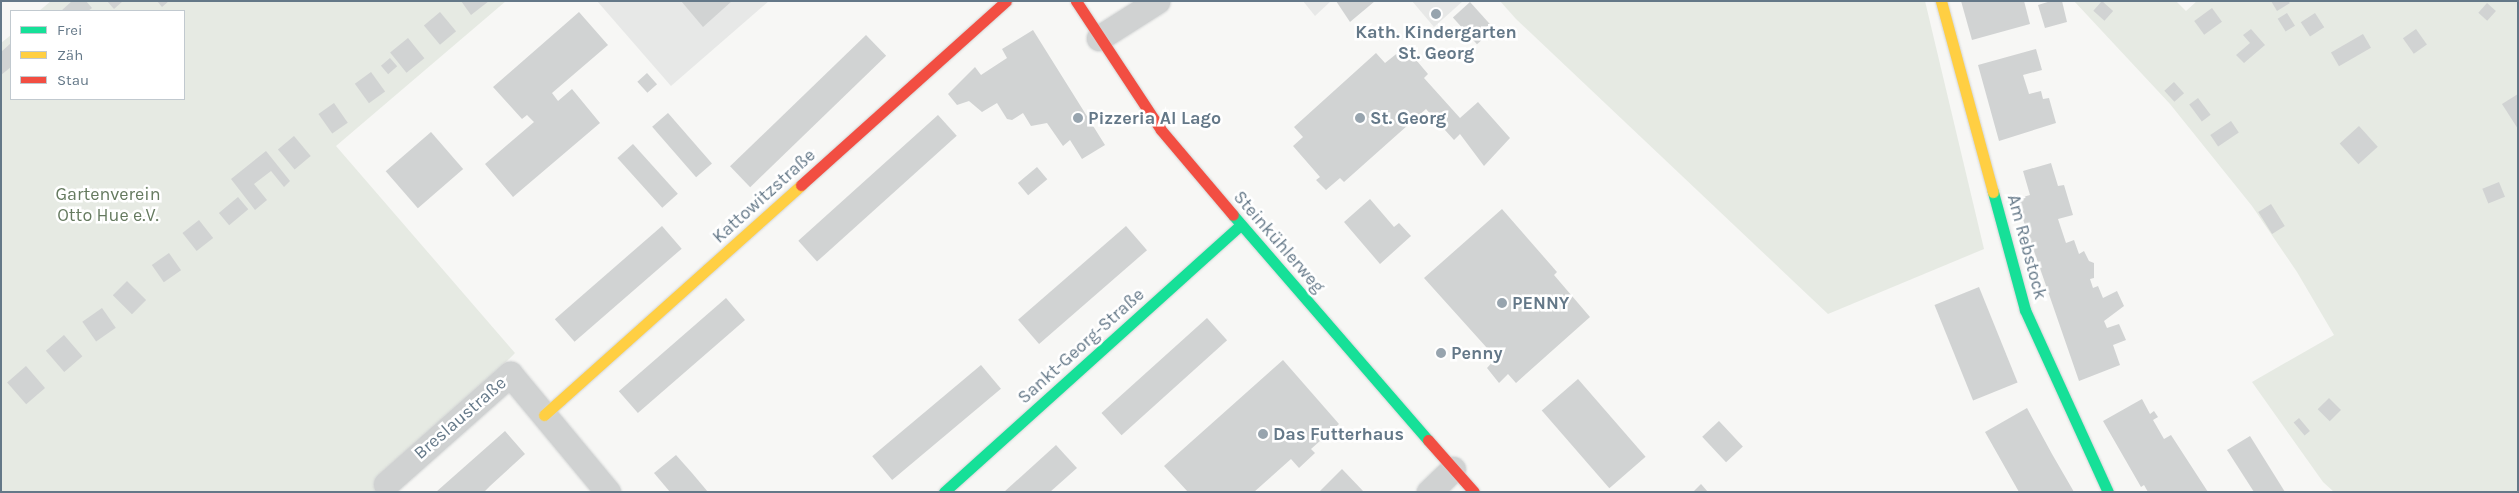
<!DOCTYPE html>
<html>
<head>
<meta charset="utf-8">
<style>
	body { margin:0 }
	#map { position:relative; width:2519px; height:493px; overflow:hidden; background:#f7f7f5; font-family:Karla,sans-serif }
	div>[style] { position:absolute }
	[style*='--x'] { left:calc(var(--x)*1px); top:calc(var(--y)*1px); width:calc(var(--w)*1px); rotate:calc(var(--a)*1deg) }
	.built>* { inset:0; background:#e7e8e7 }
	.green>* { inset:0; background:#e6eae3 }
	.building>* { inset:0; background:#d1d3d3; transform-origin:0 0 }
	.roads { filter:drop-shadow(0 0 1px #d3d5d5) drop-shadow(0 0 1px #d3d5d5) }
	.street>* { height:25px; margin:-12.5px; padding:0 12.5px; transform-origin:12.5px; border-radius:12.5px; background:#d0d2d2 }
	.fast>* { height:11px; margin:-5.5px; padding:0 5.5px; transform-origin:5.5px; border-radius:5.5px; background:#16e098 }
	.slow>* { height:11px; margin:-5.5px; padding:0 5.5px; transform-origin:5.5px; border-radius:5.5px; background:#ffcf43 }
	.jam>* { height:11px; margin:-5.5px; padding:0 5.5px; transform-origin:5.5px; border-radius:5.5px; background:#f24e42 }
	.dots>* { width:14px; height:14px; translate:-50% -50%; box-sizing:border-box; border:2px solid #fff; border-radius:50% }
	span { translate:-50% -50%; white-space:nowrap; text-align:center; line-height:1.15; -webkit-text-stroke:5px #fff; paint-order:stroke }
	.poi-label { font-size:18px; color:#647888; font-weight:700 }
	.left { translate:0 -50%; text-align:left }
	.park-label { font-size:18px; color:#657a5f }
	.street-label { font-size:18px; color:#647888 }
	.frame { position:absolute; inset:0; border:2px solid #647888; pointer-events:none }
	.legend { position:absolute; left:10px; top:10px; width:175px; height:90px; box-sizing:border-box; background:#fff; border:1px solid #c1c9cf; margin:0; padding:6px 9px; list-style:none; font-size:15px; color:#647888 }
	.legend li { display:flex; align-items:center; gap:10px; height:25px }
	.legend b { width:25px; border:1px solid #c1c9cf }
</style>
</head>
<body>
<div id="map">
	<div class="built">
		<i style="clip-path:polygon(597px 1px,769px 1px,671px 86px)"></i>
		<i style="clip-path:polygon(1303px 1px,1331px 1px,1315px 16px)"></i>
		<i style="clip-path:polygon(1412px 1px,1463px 1px,1434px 27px)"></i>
	</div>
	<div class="green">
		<i style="clip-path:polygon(51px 1px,506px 1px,336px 146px,515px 353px,374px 492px,1px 492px,1px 43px,11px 35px,11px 99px,184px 99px,184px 11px,39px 11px)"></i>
		<i style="clip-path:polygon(1500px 1px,1925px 1px,1984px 249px,1828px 314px,1516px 19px)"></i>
		<i style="clip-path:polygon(2074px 1px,2176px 1px,2186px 11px,2197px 1px,2518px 1px,2518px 492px,2334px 492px,2323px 482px,2252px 382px,2334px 335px,2297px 272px,2252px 206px,2170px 104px)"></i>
	</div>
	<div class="building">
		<i style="clip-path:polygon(72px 1px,86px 1px,92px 8px,88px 11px,61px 11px)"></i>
		<i style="clip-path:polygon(107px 1px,123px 1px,114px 9px)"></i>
		<i style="clip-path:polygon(157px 1px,169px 1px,162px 7px)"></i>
		<i style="clip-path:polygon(461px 1px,489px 1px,471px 15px)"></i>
		<i style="clip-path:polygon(681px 1px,732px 1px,703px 27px)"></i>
		<i style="clip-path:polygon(1336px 1px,1375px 1px,1350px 22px)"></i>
		<i style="clip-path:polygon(1961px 1px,2024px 1px,2030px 24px,1972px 40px)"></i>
		<i style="clip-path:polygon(2051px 1px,2062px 1px,2067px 22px,2045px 28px,2038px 5px)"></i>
		<i style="left:2102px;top:1px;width:15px;height:13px;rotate:42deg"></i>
		<i style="clip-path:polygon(2271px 1px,2288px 1px,2290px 3px,2277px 11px)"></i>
		<i style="left:1470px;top:2px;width:36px;height:23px;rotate:48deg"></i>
		<i style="left:2487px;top:3px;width:12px;height:13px;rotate:42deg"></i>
		<i style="left:2212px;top:8px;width:17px;height:22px;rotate:54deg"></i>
		<i style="left:440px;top:12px;width:25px;height:21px;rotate:50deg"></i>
		<i style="clip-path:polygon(579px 12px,608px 45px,552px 93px,558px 101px,572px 89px,600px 123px,513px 197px,485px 164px,534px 122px,527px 115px,522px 119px,493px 87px)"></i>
		<i style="left:2287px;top:13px;width:15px;height:11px;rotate:58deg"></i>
		<i style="left:2315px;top:13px;width:17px;height:17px;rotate:57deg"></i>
		<i style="clip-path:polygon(2251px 29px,2265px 45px,2244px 63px,2236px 55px,2250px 43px,2243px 35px)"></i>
		<i style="left:2416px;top:29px;width:19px;height:16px;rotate:55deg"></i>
		<i style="clip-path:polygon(1033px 30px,1105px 145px,1082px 159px,1070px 140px,1063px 146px,1047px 123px,1031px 126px,1023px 113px,1012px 120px,1007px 119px,997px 103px,982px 112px,969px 101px,957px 105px,948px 94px,975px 67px,981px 75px,1007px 58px,1002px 49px)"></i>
		<i style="left:2363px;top:34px;width:16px;height:37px;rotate:60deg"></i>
		<i style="left:866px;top:35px;width:29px;height:189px;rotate:46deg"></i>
		<i style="left:408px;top:38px;width:26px;height:23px;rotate:51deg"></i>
		<i style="clip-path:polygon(11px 43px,11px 67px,1px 75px,1px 52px)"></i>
		<i style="clip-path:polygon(2036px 49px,2042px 70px,2023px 75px,2029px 94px,2041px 91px,2043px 99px,2049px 98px,2056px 123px,1999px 141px,1978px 65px)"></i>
		<i style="clip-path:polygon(1400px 51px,1407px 59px,1411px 54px,1428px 74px,1424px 78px,1460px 118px,1478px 102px,1510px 138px,1484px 166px,1460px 134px,1454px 140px,1426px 109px,1344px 182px,1340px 178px,1326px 190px,1316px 180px,1320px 177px,1293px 146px,1303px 137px,1294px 127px,1376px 53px,1385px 63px)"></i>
		<i style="left:390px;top:58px;width:11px;height:12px;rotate:49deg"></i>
		<i style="left:371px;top:72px;width:24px;height:20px;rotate:54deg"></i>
		<i style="left:647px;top:73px;width:15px;height:13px;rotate:48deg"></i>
		<i style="left:2174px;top:82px;width:15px;height:13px;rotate:48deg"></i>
		<i style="clip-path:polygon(2518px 94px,2518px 129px,2502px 104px)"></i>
		<i style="left:2198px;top:98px;width:21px;height:11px;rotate:53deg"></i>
		<i style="left:334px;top:103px;width:24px;height:19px;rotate:55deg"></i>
		<i style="left:668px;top:113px;width:67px;height:21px;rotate:49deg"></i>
		<i style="left:938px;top:115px;width:28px;height:188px;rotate:48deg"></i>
		<i style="left:2231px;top:121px;width:14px;height:25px;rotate:56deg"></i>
		<i style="left:2359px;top:126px;width:28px;height:26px;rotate:48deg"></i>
		<i style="left:431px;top:132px;width:49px;height:60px;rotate:49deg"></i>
		<i style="left:294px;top:136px;width:26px;height:21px;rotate:50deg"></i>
		<i style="left:633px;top:144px;width:67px;height:21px;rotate:48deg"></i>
		<i style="clip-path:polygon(266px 151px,290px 181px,284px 187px,271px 171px,254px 184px,267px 200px,255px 210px,231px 179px)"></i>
		<i style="clip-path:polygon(2051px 163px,2058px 186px,2064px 185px,2073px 215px,2058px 219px,2066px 243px,2074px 240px,2079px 254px,2084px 251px,2089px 261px,2094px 263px,2094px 278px,2090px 279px,2093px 288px,2098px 286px,2103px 298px,2117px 291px,2124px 306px,2104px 321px,2107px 328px,2119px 324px,2126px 340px,2113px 345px,2120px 365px,2079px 381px,2016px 199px,2030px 195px,2023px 171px)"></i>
		<i style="left:1037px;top:167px;width:16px;height:25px;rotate:50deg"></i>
		<i style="left:2499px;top:182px;width:16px;height:18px;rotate:68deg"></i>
		<i style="left:238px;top:197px;width:16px;height:25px;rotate:50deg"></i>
		<i style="clip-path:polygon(1370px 199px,1394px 227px,1399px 223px,1411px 236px,1380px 264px,1344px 222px)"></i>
		<i style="left:2271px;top:204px;width:26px;height:15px;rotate:58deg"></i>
		<i style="clip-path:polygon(1502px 209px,1557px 272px,1554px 275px,1590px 317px,1516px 383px,1508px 374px,1499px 383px,1487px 368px,1496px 358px,1424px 278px)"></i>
		<i style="left:199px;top:220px;width:23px;height:21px;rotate:52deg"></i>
		<i style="left:662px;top:226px;width:30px;height:142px;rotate:49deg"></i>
		<i style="left:1126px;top:226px;width:32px;height:143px;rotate:49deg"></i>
		<i style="left:169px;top:253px;width:21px;height:21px;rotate:55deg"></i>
		<i style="left:127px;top:281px;width:27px;height:20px;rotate:45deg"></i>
		<i style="left:1979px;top:287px;width:103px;height:48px;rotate:68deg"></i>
		<i style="left:726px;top:298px;width:29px;height:142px;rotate:49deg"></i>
		<i style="left:102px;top:308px;width:24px;height:24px;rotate:55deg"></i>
		<i style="left:1207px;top:318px;width:30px;height:142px;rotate:48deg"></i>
		<i style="left:64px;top:335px;width:28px;height:24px;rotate:49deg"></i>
		<i style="clip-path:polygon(1283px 360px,1339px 424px,1311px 449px,1315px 453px,1299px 468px,1291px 459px,1254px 492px,1188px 492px,1164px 466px)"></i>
		<i style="left:981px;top:365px;width:31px;height:142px;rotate:50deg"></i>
		<i style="left:26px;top:366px;width:29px;height:25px;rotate:49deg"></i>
		<i style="left:1578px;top:379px;width:103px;height:48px;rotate:49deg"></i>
		<i style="left:2329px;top:398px;width:17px;height:16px;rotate:45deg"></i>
		<i style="clip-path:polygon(2142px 399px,2150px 414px,2154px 411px,2158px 417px,2153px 420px,2164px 439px,2171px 435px,2208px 492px,2148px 492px,2144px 485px,2141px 487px,2103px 421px)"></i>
		<i style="clip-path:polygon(2027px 408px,2052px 454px,2074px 492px,2019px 492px,1985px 432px)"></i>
		<i style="left:2299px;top:418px;width:17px;height:7px;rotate:50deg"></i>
		<i style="left:1719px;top:421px;width:35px;height:23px;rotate:47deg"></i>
		<i style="clip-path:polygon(505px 431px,525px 454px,490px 486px,484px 492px,436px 492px)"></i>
		<i style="clip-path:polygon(2250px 436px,2285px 492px,2254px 492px,2227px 450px)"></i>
		<i style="clip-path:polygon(1056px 445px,1077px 468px,1050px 492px,1004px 492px)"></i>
		<i style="clip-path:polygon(676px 455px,692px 473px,708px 492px,670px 492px,654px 473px)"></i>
		<i style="clip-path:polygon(1342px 469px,1364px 492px,1319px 492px)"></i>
		<i style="clip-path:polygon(1701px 484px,1708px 492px,1693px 492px)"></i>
	</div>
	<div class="roads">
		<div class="street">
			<i style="--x:1099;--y:38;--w:69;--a:-32.5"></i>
			<i style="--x:386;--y:484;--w:166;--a:-41.6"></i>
			<i style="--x:510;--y:374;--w:153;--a:50.3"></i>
			<i style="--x:1429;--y:492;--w:33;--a:-44"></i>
		</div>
		<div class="fast">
			<i style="--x:1993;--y:192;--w:122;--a:74.8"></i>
			<i style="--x:2025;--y:310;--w:200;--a:65.5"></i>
			<i style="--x:1233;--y:215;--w:298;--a:49.1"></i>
			<i style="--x:944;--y:492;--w:399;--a:-42"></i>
		</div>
		<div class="slow">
			<i style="--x:1941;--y:1;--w:198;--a:74.8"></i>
			<i style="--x:544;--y:415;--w:345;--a:-41.8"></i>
		</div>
		<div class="jam">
			<i style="--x:1076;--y:1;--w:154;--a:56.6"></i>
			<i style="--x:1161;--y:130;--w:111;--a:49.7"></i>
			<i style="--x:801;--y:185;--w:275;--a:-41.9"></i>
			<i style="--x:1428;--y:440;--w:69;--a:48.5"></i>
		</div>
	</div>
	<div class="dots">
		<i style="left:1436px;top:14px;background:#97a4ae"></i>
		<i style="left:1078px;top:118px;background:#97a4ae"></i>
		<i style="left:1360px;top:118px;background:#97a4ae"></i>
		<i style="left:1502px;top:303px;background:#97a4ae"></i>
		<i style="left:1441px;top:353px;background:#97a4ae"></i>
		<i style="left:1263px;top:434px;background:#97a4ae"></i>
	</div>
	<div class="poi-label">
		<span style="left:1436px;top:43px">Kath. Kindergarten<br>St. Georg</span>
		<span class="left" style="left:1088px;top:118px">Pizzeria Al Lago</span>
		<span class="left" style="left:1370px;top:118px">St. Georg</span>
		<span class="left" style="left:1512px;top:303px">PENNY</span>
		<span class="left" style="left:1451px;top:353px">Penny</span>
		<span class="left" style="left:1273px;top:434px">Das Futterhaus</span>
	</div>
	<div class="park-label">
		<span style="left:108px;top:205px">Gartenverein<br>Otto Hue e.V.</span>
	</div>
	<div class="street-label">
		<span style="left:764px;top:196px;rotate:-42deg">Kattowitzstraße</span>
		<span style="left:1279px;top:242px;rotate:49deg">Steinkühlerweg</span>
		<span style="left:2027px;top:247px;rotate:75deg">Am Rebstock</span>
		<span style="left:1081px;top:346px;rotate:-42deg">Sankt-Georg-Straße</span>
		<span style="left:460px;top:418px;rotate:-41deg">Breslaustraße</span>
	</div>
	<div class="frame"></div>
	<ul class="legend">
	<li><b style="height:6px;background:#16e098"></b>Frei</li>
	<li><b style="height:6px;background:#ffcf43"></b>Zäh</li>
	<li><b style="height:6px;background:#f24e42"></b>Stau</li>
	</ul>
</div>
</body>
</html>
